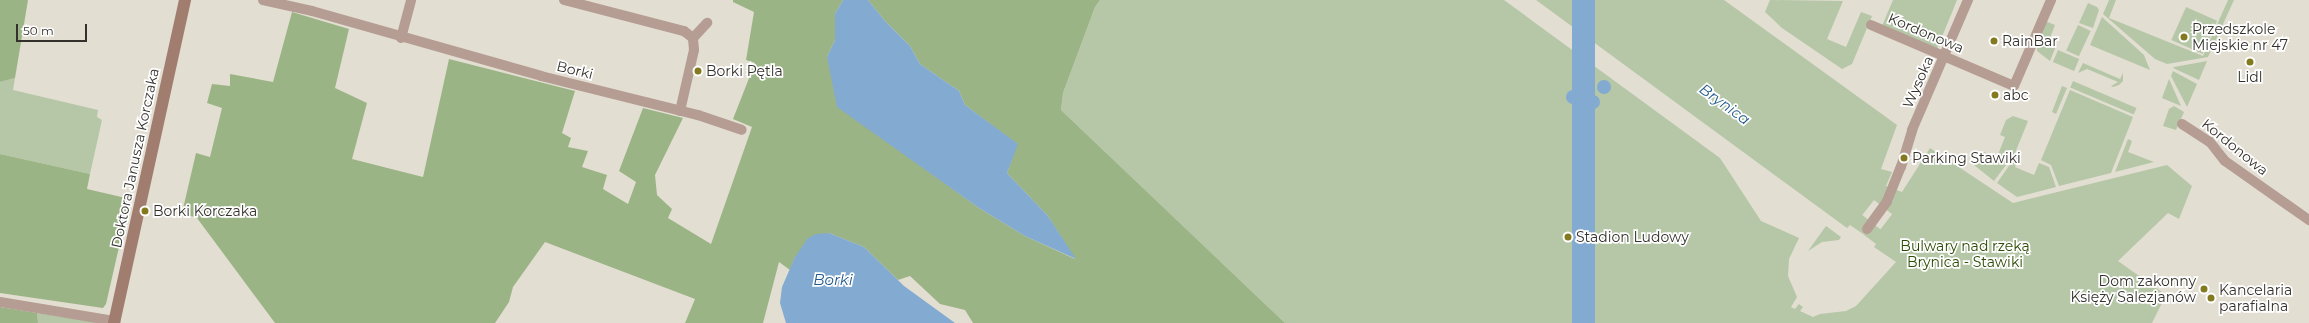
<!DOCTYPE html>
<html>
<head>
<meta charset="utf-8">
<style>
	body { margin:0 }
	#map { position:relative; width:2309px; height:323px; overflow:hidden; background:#e3ded2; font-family:Montserrat,sans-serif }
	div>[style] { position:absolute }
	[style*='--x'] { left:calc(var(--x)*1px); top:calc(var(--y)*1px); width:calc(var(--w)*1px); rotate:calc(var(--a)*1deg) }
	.green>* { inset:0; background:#b5c7a7; transform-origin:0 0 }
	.forest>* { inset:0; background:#9bb485 }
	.water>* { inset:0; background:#83aad1; transform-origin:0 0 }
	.round { border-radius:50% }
	.pier>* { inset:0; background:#e3ded2; transform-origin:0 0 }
	.street>* { height:10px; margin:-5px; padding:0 5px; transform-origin:5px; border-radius:5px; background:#b59d93 }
	.secondary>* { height:12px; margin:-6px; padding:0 6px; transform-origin:6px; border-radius:6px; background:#a07d6f }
	.dots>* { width:11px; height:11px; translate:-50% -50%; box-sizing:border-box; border:2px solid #fff; border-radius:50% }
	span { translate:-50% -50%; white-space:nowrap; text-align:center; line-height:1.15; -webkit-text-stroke:3.5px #fff; paint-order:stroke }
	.poi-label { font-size:14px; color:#34312d }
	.left { translate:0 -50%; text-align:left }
	.right { translate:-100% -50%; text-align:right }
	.street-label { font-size:14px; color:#34312d }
	.park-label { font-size:14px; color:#2b4900 }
	.water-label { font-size:15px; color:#22598c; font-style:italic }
	.scale { position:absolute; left:16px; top:24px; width:71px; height:18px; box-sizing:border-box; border:2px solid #34312d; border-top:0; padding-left:5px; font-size:12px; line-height:14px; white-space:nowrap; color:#34312d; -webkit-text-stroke:3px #fff; paint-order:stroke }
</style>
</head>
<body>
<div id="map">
	<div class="green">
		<i style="clip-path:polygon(1100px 0,1504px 0,1720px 158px,1761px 221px,1799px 238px,1789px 259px,1788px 276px,1797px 297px,1791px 307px,1795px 309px,1799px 304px,1803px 307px,1800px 311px,1813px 317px,1820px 314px,1846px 311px,1856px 306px,1896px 262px,1874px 247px,1876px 244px,1863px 234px,1850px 225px,1847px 228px,1536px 0,1724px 0,1897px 125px,1881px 169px,1892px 172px,1886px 186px,1902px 192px,1930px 148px,2013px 203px,2167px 165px,2192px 186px,2179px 219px,2168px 213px,2118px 261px,2166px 295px,2152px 323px,1285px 323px,1061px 110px,1063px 93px,1095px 7px)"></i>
		<i style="clip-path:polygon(1770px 0,1843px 1px,1827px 39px,1846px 47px,1861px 12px,1872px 16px,1852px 64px,1842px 69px,1782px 28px,1765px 12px)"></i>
		<i style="clip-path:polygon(1893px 0,1957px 0,1937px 49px,1882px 26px)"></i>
		<i style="clip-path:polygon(2109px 0,2116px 0,2109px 18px,2203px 56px,2228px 0,2234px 0,2208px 57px,2167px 64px,2155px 59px,2103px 14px)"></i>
		<i style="clip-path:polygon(2088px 3px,2097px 7px,2099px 10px,2093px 28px,2079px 23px)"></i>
		<i style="left:2186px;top:7px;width:34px;height:36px;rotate:24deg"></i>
		<i style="clip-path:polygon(2102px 17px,2144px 55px,2150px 70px,2090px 45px)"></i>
		<i style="clip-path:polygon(2045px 21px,2055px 25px,2048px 43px,2056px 46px,2050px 61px,2037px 51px,2037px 42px)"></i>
		<i style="left:2078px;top:25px;width:14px;height:28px;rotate:25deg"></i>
		<i style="left:2058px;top:50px;width:23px;height:13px;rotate:23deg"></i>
		<i style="clip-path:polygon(2207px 61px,2199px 80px,2173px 68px,2174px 67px)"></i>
		<i style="clip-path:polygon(2083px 63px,2120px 79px,2123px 73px,2123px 81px,2119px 85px,2113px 87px,2111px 86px,2118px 82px,2087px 69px,2078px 73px)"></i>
		<i style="clip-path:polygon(2173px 71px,2197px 84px,2187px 107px,2171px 76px)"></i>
		<i style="clip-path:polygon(15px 78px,13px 90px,98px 110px,97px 117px,102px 120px,90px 174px,0 154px,0 82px)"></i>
		<i style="clip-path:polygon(2169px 79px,2181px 106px,2162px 98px)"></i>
		<i style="left:2073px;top:81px;width:69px;height:7px;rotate:23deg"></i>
		<i style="clip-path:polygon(2062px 86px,2067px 88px,2056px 114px,2052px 112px)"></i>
		<i style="clip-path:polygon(2070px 90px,2133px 117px,2111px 173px,2059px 186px,2051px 165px,2041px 160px)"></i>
		<i style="clip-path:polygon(2174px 106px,2184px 112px,2176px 130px,2163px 126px,2169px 109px)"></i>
		<i style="clip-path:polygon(2013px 116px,2028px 121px,2015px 153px,1994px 181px,1974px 165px,1984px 152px,1997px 157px,2005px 137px,2000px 135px,2006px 120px)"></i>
		<i style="clip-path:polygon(2128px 139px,2132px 141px,2128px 152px,2154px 162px,2115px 172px)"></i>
		<i style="clip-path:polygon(2018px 153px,2020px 154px,2015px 167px,2034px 175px,2039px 163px,2049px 167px,2056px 187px,2017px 197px,1997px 183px)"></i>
		<i style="clip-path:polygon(1826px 226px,1841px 237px,1839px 240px,1822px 242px,1808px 251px)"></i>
		<i style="clip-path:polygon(37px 313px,100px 323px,38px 323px)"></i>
	</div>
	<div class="forest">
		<i style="clip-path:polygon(0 0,28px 0,15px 78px,0 82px)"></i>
		<i style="clip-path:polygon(733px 0,843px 0,835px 14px,835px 40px,827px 57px,878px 135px,979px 208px,1025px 236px,1075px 259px,1048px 216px,1007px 173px,1017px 144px,965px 105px,959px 91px,920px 64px,910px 46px,885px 21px,868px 0,1100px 0,1095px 7px,1063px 93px,1061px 110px,1285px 323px,973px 323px,965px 310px,940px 304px,910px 276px,898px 280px,864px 247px,829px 233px,795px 257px,790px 270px,779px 262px,763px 323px,685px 323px,695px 299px,545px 242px,513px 287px,509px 302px,495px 323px,275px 323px,197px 218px,182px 213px,196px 153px,210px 157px,222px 108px,207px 103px,212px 84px,230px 86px,230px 74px,273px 82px,292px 12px,349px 29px,335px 88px,367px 103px,352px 159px,423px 177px,449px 59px,575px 91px,562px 133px,571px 138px,568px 147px,588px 151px,582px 167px,607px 175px,603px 189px,628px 204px,636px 182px,619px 171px,643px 108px,683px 118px,655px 175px,657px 195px,672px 209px,668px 218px,711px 244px,752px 127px,733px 119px,755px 63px,746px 60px,754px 12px,733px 2px)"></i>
		<i style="clip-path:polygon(0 154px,90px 174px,87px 189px,130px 199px,106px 304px,103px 308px,0 293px)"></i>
		<i style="clip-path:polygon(0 307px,37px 313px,38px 323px,0 323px)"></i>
	</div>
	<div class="water">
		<i style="clip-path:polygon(843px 0,868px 0,885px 21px,910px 46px,920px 64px,959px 91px,965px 105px,1018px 144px,1007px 173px,1048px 216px,1076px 259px,1025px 236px,979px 208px,837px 107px,827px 57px,835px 40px,835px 14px)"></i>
		<i style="left:1572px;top:0;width:23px;height:548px"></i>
		<i class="round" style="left:1579px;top:76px;width:14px;height:14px"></i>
		<i class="round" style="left:1597px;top:80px;width:14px;height:14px"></i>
		<i class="round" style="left:1566px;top:90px;width:14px;height:14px"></i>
		<i class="round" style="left:1586px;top:95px;width:14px;height:14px"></i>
		<i style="clip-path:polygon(816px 234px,829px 233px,864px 247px,904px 286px,955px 323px,786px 323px,780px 303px,782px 287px,795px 257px,808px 238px)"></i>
	</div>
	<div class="pier">
		<i style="left:1874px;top:200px;width:23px;height:19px;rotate:38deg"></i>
	</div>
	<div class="street">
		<i style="--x:263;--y:0;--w:50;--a:12.7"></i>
		<i style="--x:312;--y:11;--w:238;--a:15.8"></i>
		<i style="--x:541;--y:76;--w:162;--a:14"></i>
		<i style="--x:698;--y:115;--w:46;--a:18.8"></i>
		<i style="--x:564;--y:0;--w:124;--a:14.5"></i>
		<i style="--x:684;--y:31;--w:11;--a:38"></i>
		<i style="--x:1871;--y:25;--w:155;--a:23.1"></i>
		<i style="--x:2014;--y:86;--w:94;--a:-66.7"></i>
		<i style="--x:401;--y:38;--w:39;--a:-75"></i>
		<i style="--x:693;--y:38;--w:21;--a:-47"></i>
		<i style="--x:680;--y:111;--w:63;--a:-77.1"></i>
		<i style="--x:694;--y:50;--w:12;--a:-95"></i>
		<i style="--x:2182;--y:124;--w:33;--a:33"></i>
		<i style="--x:2210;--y:142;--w:24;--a:52"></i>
		<i style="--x:2225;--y:161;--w:103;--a:35.1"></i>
		<i style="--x:1867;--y:229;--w:34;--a:-54"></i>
		<i style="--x:1887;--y:201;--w:37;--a:-68"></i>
		<i style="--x:1901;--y:167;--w:39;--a:-73"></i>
		<i style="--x:1912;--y:130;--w:142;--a:-66.7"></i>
		<i style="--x:0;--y:302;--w:117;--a:9.4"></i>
	</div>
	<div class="secondary">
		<i style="--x:114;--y:323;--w:331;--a:-77.6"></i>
	</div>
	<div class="dots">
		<i style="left:2184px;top:37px;background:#837a1f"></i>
		<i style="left:1994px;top:41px;background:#837a1f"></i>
		<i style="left:2250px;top:62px;background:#837a1f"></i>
		<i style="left:698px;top:71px;background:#837a1f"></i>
		<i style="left:1995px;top:95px;background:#837a1f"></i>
		<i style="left:1904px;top:158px;background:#837a1f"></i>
		<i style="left:145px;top:211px;background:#837a1f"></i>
		<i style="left:1568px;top:237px;background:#837a1f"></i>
		<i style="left:2204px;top:289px;background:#837a1f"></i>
		<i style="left:2211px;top:298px;background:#837a1f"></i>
	</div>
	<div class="poi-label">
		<span class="left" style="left:2192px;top:37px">Przedszkole<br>Miejskie nr 47</span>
		<span class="left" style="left:2002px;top:41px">RainBar</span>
		<span class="left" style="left:706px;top:71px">Borki Pętla</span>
		<span style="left:2250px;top:77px">Lidl</span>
		<span class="left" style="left:2003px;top:95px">abc</span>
		<span class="left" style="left:1912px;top:158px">Parking Stawiki</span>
		<span class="left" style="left:153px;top:211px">Borki Korczaka</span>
		<span class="left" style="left:1576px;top:237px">Stadion Ludowy</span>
		<span class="right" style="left:2196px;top:289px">Dom zakonny<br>Księży Salezjanów</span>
		<span class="left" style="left:2219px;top:298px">Kancelaria<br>parafialna</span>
	</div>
	<div class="street-label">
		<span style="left:1926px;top:33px;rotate:23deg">Kordonowa</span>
		<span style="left:575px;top:70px;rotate:14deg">Borki</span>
		<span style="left:1918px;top:82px;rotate:-66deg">Wysoka</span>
		<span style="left:2235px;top:147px;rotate:39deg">Kordonowa</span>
		<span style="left:135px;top:158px;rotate:-78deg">Doktora Janusza Korczaka</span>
	</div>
	<div class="park-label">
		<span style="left:1965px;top:254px">Bulwary nad rzeką<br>Brynica - Stawiki</span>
	</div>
	<div class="water-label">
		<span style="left:1725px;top:104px;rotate:36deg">Brynica</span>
		<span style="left:833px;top:280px">Borki</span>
	</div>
	<div class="scale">50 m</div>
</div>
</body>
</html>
